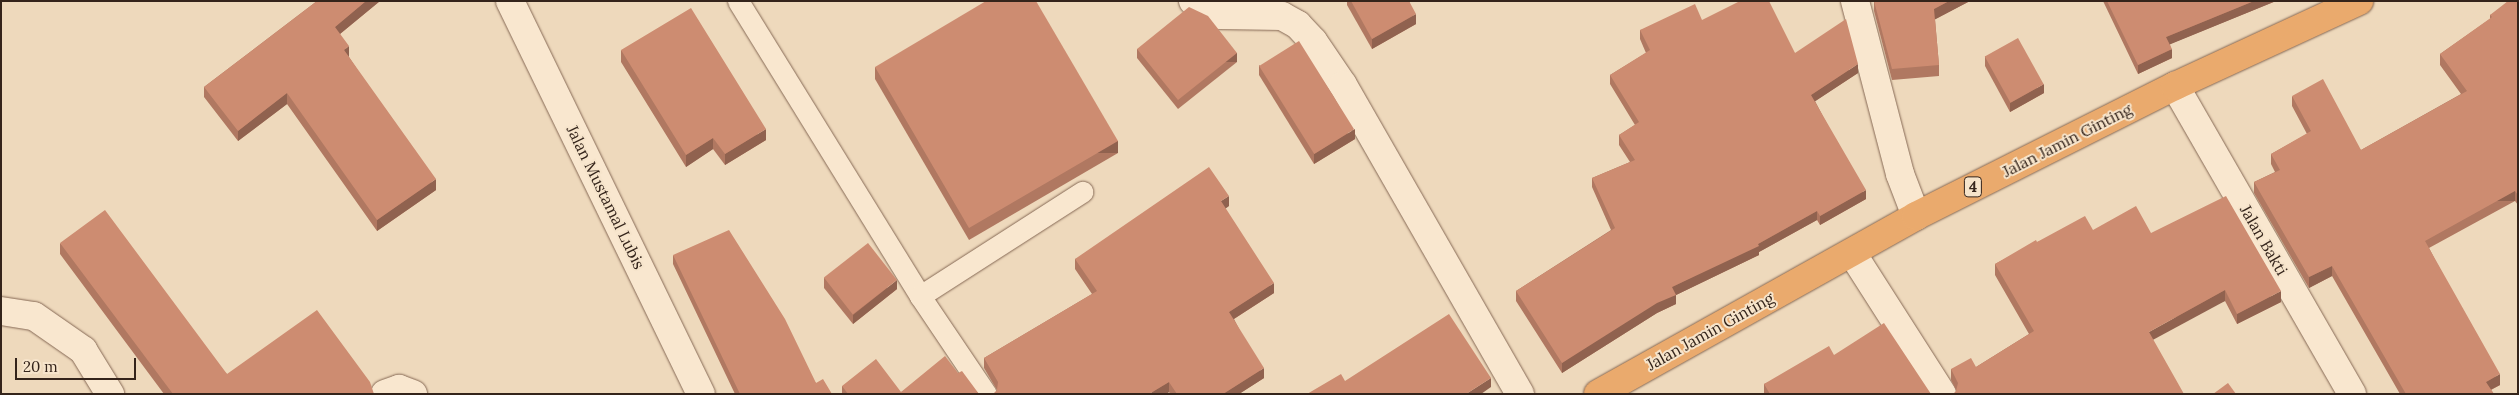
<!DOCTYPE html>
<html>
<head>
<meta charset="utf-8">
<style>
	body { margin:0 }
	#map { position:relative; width:2519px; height:395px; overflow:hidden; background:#eed9bc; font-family:Lora,serif }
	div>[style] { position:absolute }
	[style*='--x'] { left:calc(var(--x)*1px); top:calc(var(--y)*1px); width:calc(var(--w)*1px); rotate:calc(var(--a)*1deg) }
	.roads { filter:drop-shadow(0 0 1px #866955) drop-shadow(0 0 1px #866955) }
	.service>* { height:21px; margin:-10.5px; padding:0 10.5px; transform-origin:10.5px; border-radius:10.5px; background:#f9e7cf }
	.minor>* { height:28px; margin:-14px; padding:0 14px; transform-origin:14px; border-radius:14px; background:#f9e7cf }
	.trunk>* { height:28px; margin:-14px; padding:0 14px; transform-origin:14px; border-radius:14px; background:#eaaa6d }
	.wall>* { inset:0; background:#b07861 }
	.shaded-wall>* { inset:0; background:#90624f; transform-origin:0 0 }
	.building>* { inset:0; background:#cd8c71; transform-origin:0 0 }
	span { translate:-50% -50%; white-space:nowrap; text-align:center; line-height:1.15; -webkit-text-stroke:4px #f6e4cb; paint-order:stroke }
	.shield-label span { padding:1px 4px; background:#f6e4cb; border:1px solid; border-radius:4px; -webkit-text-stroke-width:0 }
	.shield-label { font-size:15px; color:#34241b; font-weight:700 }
	.street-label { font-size:16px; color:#34241b }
	.frame { position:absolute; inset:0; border:2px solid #34241b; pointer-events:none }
	.scale { position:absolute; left:15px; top:358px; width:121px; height:22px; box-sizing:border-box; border:2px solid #34241b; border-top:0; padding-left:6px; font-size:15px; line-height:18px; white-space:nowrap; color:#34241b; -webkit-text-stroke:4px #f6e4cb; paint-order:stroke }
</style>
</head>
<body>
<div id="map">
	<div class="roads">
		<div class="service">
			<i style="--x:738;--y:1;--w:347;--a:58.3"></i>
			<i style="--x:920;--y:296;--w:118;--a:56"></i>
			<i style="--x:920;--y:296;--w:193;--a:-32.7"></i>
		</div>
		<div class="minor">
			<i style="--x:510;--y:1;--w:437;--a:64.1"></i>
			<i style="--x:1193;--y:1;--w:31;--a:27"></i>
			<i style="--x:1221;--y:15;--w:61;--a:0.9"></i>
			<i style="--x:1282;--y:16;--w:18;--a:29"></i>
			<i style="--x:1298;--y:25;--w:22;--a:47"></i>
			<i style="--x:1313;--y:41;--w:53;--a:55.7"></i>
			<i style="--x:1343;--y:85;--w:356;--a:60.2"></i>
			<i style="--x:1855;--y:1;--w:179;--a:75.4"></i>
			<i style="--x:1900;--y:174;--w:45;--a:69.1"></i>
			<i style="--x:2175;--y:86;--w:355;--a:60.1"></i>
			<i style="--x:1852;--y:253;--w:167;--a:57.4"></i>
			<i style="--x:1;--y:311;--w:33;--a:9"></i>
			<i style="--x:34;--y:316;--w:60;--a:34.8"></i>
			<i style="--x:83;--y:350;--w:52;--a:58.5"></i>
			<i style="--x:385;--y:394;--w:15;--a:-20"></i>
			<i style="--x:399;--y:389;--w:15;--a:20"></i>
		</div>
		<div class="trunk">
			<i style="--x:1598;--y:394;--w:364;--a:-29.2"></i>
			<i style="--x:1916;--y:216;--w:290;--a:-26.7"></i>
			<i style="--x:2175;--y:86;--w:203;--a:-24.8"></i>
		</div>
	</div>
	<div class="wall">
		<i style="clip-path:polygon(317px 1px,380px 1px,340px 34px,349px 57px,436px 190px,377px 231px,287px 104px,238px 141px,204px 97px,204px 87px)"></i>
		<i style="clip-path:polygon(1347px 1px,1409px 1px,1416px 24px,1372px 49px,1347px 5px)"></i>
		<i style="clip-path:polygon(1874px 1px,1970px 1px,1935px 19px,1939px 65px,1939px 76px,1892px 80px,1874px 11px)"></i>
		<i style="clip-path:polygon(2103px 1px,2276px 1px,2170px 44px,2172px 58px,2138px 74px)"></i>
		<i style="clip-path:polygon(2518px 1px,2518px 205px,2515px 201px,2429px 248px,2500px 385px,2491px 390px,2494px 394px,2400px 394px,2332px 276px,2309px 288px,2254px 193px,2254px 182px,2275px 172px,2271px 164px,2271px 154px,2307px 134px,2292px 106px,2292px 96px,2361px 150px,2461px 94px,2440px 65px,2440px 54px,2490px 19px,2490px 15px)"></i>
		<i style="clip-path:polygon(1702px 20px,1795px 53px,1858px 73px,1815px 101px,1866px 199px,1820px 225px,1817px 220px,1759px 252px,1759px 255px,1676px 295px,1676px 304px,1657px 313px,1562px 373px,1516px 301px,1516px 291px,1611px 230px,1592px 187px,1592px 178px,1630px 162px,1619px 145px,1619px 135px,1635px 125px,1610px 84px,1610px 75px,1646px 53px,1640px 39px,1640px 30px)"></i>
		<i style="clip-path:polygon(1137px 49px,1237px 62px,1178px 109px,1137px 58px)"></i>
		<i style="clip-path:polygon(621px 50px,766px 140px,725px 165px,713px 149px,686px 167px,621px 62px)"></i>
		<i style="clip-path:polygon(1985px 56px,2044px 93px,2010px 112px,1985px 66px)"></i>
		<i style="clip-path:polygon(1259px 65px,1355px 139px,1314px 164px,1259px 75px)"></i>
		<i style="clip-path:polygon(875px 67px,1118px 153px,969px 240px,875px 79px)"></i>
		<i style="clip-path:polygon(1229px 206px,1225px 208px,1274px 293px,1234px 319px,1264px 378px,1239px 394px,1170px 394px,1169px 392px,997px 390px,984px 368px,984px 358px,1092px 294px,1075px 269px,1075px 259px)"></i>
		<i style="clip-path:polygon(2093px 230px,2151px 233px,2281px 302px,2237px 324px,2225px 301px,1956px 391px,1956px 390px,1951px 380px,1951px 369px,1976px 367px,2029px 334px,1995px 275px,1995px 264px,2037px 242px)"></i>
		<i style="clip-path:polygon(60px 243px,227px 374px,374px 394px,164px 394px,60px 254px)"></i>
		<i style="clip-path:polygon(673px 255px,816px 383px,832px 394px,735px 394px,673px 264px)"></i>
		<i style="clip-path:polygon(824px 278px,897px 289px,853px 324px,824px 288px)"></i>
		<i style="clip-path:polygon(1834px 355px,1929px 392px,1931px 394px,1764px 394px,1764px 384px)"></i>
		<i style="clip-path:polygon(958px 373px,979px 394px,842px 394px,842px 386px,901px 392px)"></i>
	</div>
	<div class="shaded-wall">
		<i style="clip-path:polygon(366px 1px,380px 1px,335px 38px,335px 27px)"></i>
		<i style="clip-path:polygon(1949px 1px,1970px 1px,1934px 20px,1934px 9px)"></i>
		<i style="clip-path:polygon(2254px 1px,2276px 1px,2166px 46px,2166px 37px)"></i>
		<i style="clip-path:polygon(1416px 14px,1416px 24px,1372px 49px,1372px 39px)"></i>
		<i style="clip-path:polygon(349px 46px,349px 57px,344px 50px)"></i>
		<i style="clip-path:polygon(2172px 49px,2172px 58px,2138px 74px,2138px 65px)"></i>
		<i style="left:1237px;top:53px;width:9px;height:75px;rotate:90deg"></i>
		<i style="clip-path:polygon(1858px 64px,1858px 73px,1811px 104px,1811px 95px)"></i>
		<i style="clip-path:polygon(2044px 84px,2044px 93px,2010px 112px,2010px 103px)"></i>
		<i style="clip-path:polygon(287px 93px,287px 104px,238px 141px,238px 131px)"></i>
		<i style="clip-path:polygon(766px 129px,766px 140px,725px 165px,725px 154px)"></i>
		<i style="clip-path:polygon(1355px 129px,1355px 139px,1314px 164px,1314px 154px)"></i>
		<i style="clip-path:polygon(713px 138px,713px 149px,686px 167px,686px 155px)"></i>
		<i style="left:1118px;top:141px;width:12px;height:173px;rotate:90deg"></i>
		<i style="clip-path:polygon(436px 179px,436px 190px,377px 231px,377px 220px)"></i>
		<i style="clip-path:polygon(1866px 190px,1866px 199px,1820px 225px,1820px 216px)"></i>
		<i style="left:2515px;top:191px;width:10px;height:103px;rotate:90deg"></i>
		<i style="clip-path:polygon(1229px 196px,1229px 206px,1221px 212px,1221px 201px)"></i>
		<i style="clip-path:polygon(1817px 211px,1817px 220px,1759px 252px,1759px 255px,1674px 296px,1676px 295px,1676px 304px,1657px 313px,1562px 373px,1562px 363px,1672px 287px,1758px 244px)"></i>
		<i style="clip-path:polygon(2332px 266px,2332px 276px,2309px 288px,2309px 277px)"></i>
		<i style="clip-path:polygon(897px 280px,897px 289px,853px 324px,853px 315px)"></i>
		<i style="clip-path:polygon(1274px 283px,1274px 293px,1229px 322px,1229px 312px)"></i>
		<i style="clip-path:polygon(2225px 290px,2225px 301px,2149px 342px,2149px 332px)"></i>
		<i style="clip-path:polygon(2281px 291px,2281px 302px,2237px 324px,2237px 314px)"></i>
		<i style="clip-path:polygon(1264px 368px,1264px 378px,1239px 394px,1223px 394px)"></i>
		<i style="clip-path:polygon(2500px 374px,2500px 385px,2486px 392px,2486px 382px)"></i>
		<i style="clip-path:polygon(1491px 378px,1491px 387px,1481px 394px,1466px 394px)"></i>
		<i style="clip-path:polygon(1169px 382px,1169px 392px,1167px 394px,1149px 394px)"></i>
	</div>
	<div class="building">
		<i style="clip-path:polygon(317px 1px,366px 1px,335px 27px,349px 46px,344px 50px,436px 179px,377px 220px,287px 93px,238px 131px,204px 87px)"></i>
		<i style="clip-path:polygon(986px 1px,1036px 1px,1118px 141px,969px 228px,875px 67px)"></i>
		<i style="clip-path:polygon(1351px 1px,1409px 1px,1416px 14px,1372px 39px)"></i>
		<i style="clip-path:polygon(1740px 1px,1769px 1px,1795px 53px,1846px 19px,1858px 64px,1811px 95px,1866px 190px,1820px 216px,1817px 211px,1758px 244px,1759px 246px,1672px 287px,1676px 295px,1657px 303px,1562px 363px,1516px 291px,1615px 228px,1592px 178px,1635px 160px,1619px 135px,1639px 122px,1610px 75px,1650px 50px,1640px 30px,1695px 4px,1702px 20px)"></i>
		<i style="clip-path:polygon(1874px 1px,1949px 1px,1934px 9px,1939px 65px,1892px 69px)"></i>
		<i style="clip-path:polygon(2107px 1px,2254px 1px,2166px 37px,2172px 49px,2138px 65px)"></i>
		<i style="clip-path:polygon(2508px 1px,2518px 1px,2518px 195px,2515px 191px,2425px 241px,2500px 374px,2486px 382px,2494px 394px,2406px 394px,2332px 266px,2309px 277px,2254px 182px,2280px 170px,2271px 154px,2311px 131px,2292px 96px,2323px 79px,2361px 150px,2467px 91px,2440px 54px,2492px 17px,2490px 15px)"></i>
		<i style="clip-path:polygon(1189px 7px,1208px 16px,1237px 53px,1178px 100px,1137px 49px)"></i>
		<i style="clip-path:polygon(691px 8px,766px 129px,725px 154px,713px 138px,686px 155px,621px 50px)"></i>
		<i style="left:2018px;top:38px;width:53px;height:38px;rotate:61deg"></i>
		<i style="left:1299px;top:41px;width:104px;height:47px;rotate:58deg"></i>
		<i style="clip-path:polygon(1209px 167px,1229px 196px,1221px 201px,1274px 283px,1229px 312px,1264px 368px,1223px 394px,1177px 394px,1169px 382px,1149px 394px,993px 394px,997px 390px,998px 382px,984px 358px,1097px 291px,1075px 259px)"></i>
		<i style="clip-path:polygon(2226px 196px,2281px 291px,2237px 314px,2225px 290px,2149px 332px,2184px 394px,1953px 394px,1956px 391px,1958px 383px,1951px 369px,1971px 358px,1976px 367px,2034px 331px,1995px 264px,2036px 240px,2037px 242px,2085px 216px,2093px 230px,2136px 206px,2151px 233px)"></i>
		<i style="clip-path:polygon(105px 210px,227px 374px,317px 310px,370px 382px,374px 394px,173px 394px,60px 243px)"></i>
		<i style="clip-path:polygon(729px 230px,785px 319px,816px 383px,823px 379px,832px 394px,740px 394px,673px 255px)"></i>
		<i style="left:868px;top:243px;width:47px;height:56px;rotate:52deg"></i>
		<i style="clip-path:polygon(1449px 314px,1491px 378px,1466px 394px,1307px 394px,1341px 374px,1345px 381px)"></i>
		<i style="clip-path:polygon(1884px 323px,1931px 394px,1770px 394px,1764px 384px,1829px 346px,1834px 355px)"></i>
		<i style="clip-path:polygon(945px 356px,958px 373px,962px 371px,979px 394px,848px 394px,842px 386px,876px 359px,901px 392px)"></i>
		<i style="clip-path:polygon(2228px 383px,2236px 394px,2213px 394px)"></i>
	</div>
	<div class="shield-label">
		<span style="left:1973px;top:187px">4</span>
	</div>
	<div class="street-label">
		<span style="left:2067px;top:140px;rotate:-27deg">Jalan Jamin Ginting</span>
		<span style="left:606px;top:197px;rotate:64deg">Jalan Mustamal Lubis</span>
		<span style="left:2264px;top:240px;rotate:60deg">Jalan Bakti</span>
		<span style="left:1710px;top:331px;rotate:-29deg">Jalan Jamin Ginting</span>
	</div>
	<div class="frame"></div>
	<div class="scale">20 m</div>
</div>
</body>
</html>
